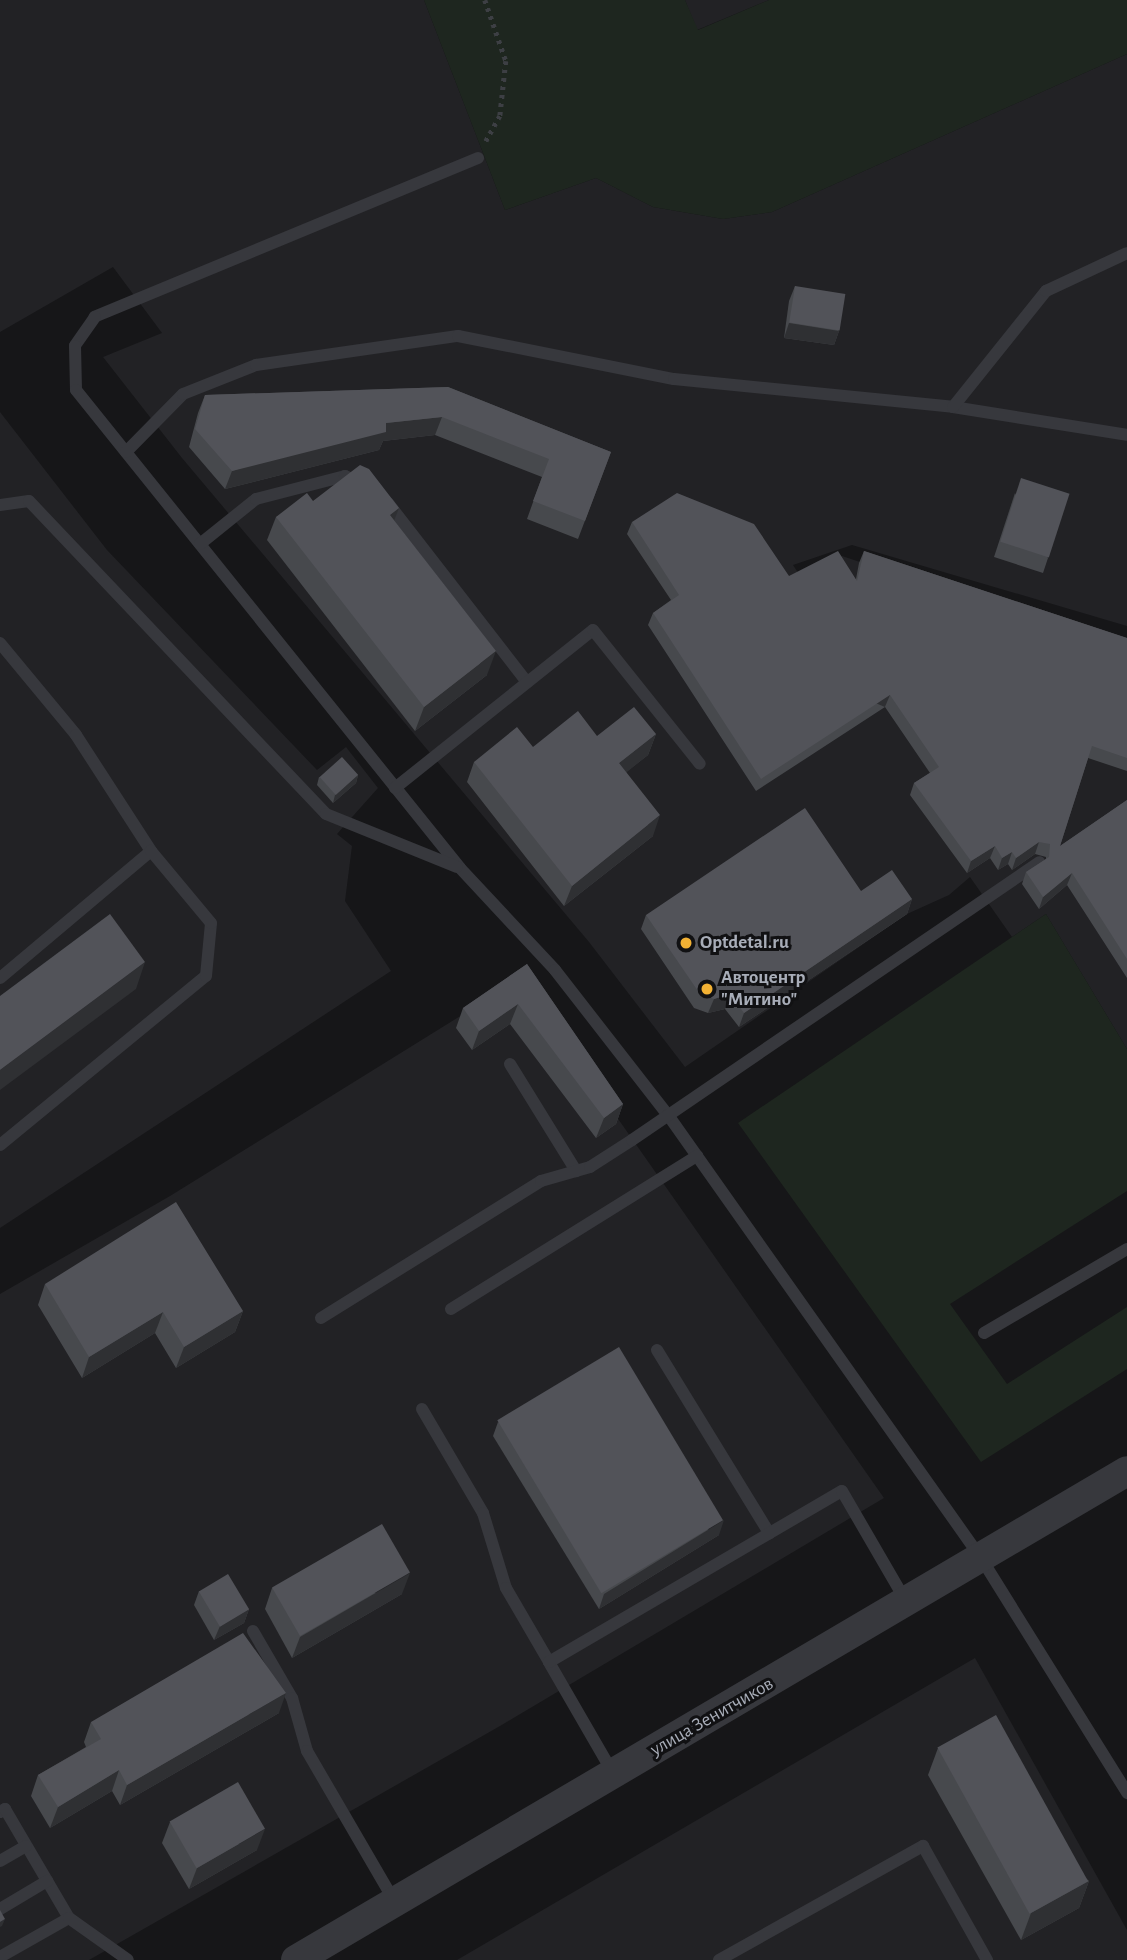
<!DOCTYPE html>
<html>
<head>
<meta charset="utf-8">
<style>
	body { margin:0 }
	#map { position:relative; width:1127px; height:1960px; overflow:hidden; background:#161618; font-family:"Alegreya Sans",sans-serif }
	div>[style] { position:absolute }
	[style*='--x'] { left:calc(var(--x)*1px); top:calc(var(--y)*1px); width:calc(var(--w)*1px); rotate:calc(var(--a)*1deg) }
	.built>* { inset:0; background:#222225 }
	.green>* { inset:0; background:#1e261f }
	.path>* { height:4.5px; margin-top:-2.25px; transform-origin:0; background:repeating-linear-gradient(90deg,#3d3f44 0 3.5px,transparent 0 8.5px) }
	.service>* { height:12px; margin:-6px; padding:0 6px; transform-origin:6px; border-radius:6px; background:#37383d }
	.tertiary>* { height:30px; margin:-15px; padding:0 15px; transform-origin:15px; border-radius:15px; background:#37383d }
	.wall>* { inset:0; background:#47494d }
	.shaded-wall>* { inset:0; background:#2f3033; transform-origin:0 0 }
	.building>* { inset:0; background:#525359; transform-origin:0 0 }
	.dots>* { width:19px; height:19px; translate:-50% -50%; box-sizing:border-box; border:4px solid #111113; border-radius:50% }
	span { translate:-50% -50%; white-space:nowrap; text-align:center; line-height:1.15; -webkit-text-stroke:6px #111113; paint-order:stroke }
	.poi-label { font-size:19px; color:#a8adb8; font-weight:700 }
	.left { translate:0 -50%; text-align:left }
	.street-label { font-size:19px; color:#a8adb8 }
</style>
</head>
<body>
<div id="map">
	<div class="built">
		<i style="clip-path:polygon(0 0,424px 0,505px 210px,596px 178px,653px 207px,723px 219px,772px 212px,1127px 54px,1127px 626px,852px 545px,793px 565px,830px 621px,804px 578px,842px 556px,1127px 651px,1127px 1049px,1046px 914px,1012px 937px,970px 877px,949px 895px,907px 914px,685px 1067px,589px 942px,182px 458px,103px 357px,162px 333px,113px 267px,0 332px)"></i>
		<i style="clip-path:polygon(685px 0,769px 0,697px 30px)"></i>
		<i style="clip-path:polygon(0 412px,107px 550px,317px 770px,346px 747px,378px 788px,337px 834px,352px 846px,345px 901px,391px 971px,0 1228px)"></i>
		<i style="clip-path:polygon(520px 979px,884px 1498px,500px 1726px,89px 1960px,0 1960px,0 1294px,170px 1196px)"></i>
		<i style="clip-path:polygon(975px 1658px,1127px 1930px,1127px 1960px,457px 1960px)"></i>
	</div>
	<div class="green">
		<i style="clip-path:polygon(424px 0,685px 0,698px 30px,769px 0,1127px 0,1127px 54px,772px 212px,723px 219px,653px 207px,596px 178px,505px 210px)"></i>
		<i style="clip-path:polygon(1046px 914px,1127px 1049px,1127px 1191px,950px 1304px,1007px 1384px,1127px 1307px,1127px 1369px,981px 1462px,738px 1123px)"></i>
	</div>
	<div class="path">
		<i style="--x:485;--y:0;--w:65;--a:71"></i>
		<i style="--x:506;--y:61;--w:55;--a:96.2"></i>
		<i style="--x:500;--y:116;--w:29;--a:119"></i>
	</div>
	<div class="service">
		<i style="--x:478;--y:158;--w:415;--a:157.5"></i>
		<i style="--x:95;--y:317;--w:35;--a:125"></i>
		<i style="--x:75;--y:346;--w:44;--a:88.7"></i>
		<i style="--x:76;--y:390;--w:613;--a:51.22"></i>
		<i style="--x:460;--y:868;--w:139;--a:47"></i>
		<i style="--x:555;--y:970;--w:184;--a:52.1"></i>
		<i style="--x:668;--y:1115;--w:542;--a:54.76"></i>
		<i style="--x:981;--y:1558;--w:277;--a:58.1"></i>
		<i style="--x:953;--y:407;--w:176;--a:9.1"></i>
		<i style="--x:126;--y:452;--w:81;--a:-45.5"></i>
		<i style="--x:183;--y:394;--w:79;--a:-21.7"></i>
		<i style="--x:256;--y:365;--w:204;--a:-8.2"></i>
		<i style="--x:458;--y:336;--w:220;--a:11.3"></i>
		<i style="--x:674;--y:379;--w:280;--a:5.7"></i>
		<i style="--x:953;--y:407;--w:149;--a:-51.3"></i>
		<i style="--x:1046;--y:291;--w:89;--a:-25.1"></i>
		<i style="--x:388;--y:503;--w:227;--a:52.2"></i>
		<i style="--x:0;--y:505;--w:29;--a:-8"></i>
		<i style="--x:29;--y:501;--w:431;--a:46.5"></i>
		<i style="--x:326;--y:814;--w:141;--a:22"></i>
		<i style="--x:200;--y:544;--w:72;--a:-38.8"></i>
		<i style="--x:256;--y:499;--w:92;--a:-14.5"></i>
		<i style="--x:345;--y:476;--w:17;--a:25"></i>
		<i style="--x:0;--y:643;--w:119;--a:50.4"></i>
		<i style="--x:76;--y:735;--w:138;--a:57.1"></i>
		<i style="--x:151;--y:851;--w:197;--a:139.9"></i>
		<i style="--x:395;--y:788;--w:253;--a:-38.6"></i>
		<i style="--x:593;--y:630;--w:171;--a:51.4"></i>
		<i style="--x:510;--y:1064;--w:126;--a:58.3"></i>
		<i style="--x:0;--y:1145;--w:266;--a:-39.4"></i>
		<i style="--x:206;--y:976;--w:53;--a:-84.6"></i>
		<i style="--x:211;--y:923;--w:94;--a:-129.8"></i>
		<i style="--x:451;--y:1309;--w:290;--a:-31.9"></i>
		<i style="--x:321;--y:1318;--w:259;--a:-31.9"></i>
		<i style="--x:541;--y:1181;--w:51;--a:-15.9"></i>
		<i style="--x:590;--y:1167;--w:50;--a:-32.7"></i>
		<i style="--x:632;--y:1140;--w:493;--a:-34.3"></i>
		<i style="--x:984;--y:1333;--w:166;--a:-30.4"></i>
		<i style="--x:657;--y:1350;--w:215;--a:58.5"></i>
		<i style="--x:422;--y:1409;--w:121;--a:59.6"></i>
		<i style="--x:483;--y:1513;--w:78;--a:73"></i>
		<i style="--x:506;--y:1588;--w:86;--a:59.8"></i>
		<i style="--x:253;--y:1631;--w:78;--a:59.8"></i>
		<i style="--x:292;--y:1698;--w:55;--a:74.2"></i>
		<i style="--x:307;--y:1751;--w:175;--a:59.8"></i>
		<i style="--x:613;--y:1773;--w:128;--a:-120"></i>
		<i style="--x:549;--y:1662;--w:339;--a:-30.3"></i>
		<i style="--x:842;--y:1491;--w:129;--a:59.9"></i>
		<i style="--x:0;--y:1812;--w:6;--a:-31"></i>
		<i style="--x:5;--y:1809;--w:126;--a:59.6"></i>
		<i style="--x:0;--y:1861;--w:30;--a:-30"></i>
		<i style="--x:0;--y:1909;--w:55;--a:-30.8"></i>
		<i style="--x:0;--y:1957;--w:79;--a:-29.5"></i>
		<i style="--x:69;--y:1918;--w:72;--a:35.4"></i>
		<i style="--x:719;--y:1960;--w:234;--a:-29.2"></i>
		<i style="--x:923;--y:1846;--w:131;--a:60.7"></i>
	</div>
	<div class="tertiary">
		<i style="--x:296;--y:1960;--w:964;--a:-30.47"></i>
	</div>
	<div class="wall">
		<i style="clip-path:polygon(795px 286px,839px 331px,834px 345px,784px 338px,789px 301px)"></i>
		<i style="clip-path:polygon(448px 387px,611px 452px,578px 539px,527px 519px,542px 477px,435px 435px,383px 441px,379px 450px,225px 489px,189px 447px,198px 413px,205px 395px)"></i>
		<i style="clip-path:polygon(1015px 493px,1048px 558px,1043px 573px,994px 557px)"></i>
		<i style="clip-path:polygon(313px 501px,394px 521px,487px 675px,415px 731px,267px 540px,276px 517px)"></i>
		<i style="clip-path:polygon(632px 522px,789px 576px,856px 579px,859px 563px,864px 551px,1127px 638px,1127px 771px,1088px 758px,1060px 846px,1127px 800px,1127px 978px,1067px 885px,1039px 909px,1022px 884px,1026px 872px,1046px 859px,1046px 857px,1035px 854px,1012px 870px,1008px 864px,998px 870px,990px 858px,967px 873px,910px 795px,914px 783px,930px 773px,885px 707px,756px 791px,648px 625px,653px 613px,671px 600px,627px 534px)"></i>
		<i style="clip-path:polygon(656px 734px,648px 755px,626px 772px,653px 836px,564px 906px,467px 782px,474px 762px,533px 747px,597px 736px)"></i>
		<i style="clip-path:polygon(358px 775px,356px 783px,333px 803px,317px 785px,319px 777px)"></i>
		<i style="clip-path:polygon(861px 891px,912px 899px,907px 914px,739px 1027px,725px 1009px,708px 1013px,694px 1008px,641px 929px,646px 915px)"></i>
		<i style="clip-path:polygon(527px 964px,623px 1104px,616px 1124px,596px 1138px,510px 1024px,472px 1050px,456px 1028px,463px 1008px)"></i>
		<i style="clip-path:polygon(45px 1284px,243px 1311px,235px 1332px,176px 1368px,155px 1333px,82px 1378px,38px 1305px)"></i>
		<i style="clip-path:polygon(498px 1422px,719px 1535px,599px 1609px,493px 1436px)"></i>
		<i style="clip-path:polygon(272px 1588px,402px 1594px,292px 1658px,265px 1609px)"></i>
		<i style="clip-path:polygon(199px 1591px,249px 1609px,244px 1623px,214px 1640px,194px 1605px)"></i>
		<i style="clip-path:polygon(279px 1713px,120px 1805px,112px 1791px,50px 1828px,31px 1796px,38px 1775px,86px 1747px,84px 1742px,91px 1722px)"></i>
		<i style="clip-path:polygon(938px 1748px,1089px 1881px,1079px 1908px,1021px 1940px,928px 1775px)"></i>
		<i style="clip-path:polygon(170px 1822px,257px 1850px,189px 1889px,162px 1843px)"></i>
	</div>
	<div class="shaded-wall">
		<i style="clip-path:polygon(789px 323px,839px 331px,834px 345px,784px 338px)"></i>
		<i style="clip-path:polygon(442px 417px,435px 435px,383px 441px,379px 450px,225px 489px,232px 471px,386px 423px)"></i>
		<i style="clip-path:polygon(399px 508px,390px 531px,390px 515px)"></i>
		<i style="clip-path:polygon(496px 651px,487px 675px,415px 731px,424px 707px)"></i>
		<i style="left:890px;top:695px;width:13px;height:154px;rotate:113deg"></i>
		<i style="clip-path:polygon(656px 734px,648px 755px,612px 784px,619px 763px)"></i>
		<i style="clip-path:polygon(358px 775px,356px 783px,333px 803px,335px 795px)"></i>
		<i style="clip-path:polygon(660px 815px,653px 836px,564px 906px,572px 886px)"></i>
		<i style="clip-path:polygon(1039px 842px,1035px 854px,1012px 870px,1016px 858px)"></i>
		<i style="clip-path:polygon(995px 846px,990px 858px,967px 873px,971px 861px)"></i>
		<i style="clip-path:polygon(1012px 852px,1008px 864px,998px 870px,1002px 858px)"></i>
		<i style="clip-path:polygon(1072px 873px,1067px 885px,1039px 909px,1043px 897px)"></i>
		<i style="clip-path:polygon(912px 899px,907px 914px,739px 1027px,744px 1013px)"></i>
		<i style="clip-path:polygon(145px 962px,136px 989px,0 1090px,0 1070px)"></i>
		<i style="clip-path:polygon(730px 994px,725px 1009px,708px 1013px,714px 999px)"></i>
		<i style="clip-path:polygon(518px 1004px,510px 1024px,472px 1050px,479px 1031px)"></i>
		<i style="clip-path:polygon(623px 1104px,616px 1124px,596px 1138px,604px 1118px)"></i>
		<i style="clip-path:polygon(243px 1311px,235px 1332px,176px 1368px,184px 1347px)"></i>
		<i style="clip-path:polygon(163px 1312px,155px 1333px,82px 1378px,89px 1357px)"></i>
		<i style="clip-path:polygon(724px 1520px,719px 1535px,599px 1609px,604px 1594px)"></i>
		<i style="clip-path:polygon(410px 1573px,402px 1594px,292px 1658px,300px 1637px)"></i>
		<i style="clip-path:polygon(249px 1609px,244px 1623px,214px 1640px,220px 1626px)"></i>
		<i style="clip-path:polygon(286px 1693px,279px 1713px,120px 1805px,127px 1785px)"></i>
		<i style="clip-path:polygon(119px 1770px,112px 1791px,50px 1828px,58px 1807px)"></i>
		<i style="clip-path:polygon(265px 1829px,257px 1850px,189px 1889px,197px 1868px)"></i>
		<i style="clip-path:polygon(1089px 1881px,1079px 1908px,1021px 1940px,1031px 1913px)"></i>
		<i style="clip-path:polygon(5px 1919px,2px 1926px,0 1927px,0 1922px)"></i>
	</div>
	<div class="building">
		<i style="left:795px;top:286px;width:51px;height:37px;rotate:9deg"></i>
		<i style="clip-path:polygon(448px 387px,611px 452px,585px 521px,533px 501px,549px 459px,442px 417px,386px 423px,386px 432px,232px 471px,195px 429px,205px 395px)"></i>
		<i style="clip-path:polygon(360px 465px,369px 469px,399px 508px,390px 515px,496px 651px,424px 707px,276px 517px,307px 493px,313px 501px)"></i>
		<i style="left:1021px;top:478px;width:51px;height:67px;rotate:18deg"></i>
		<i style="clip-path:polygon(677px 493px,754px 524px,789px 576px,838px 551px,857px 581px,864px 551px,1127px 638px,1127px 758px,1092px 746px,1060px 846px,1127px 800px,1127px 959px,1072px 873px,1043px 897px,1026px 872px,1049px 857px,1050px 844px,1039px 842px,1016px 858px,1012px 852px,1002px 858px,995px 846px,971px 861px,914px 783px,939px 767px,890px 695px,761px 779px,653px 613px,679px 595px,632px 522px)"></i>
		<i style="clip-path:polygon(634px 707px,656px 734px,619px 763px,660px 815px,572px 886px,474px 762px,517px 727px,533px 747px,578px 711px,597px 736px)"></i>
		<i style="left:342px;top:757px;width:24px;height:30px;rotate:48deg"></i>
		<i style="clip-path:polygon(805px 808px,861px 891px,892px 870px,912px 899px,744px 1013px,730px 994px,714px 999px,700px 994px,646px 915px)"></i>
		<i style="clip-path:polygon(110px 914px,145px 962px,0 1070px,0 996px)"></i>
		<i style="clip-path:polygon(527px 964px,623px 1104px,604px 1118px,518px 1004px,479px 1031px,463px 1008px)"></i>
		<i style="clip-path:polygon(176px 1202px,243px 1311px,184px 1347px,163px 1312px,89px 1357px,45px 1284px)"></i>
		<i style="left:619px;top:1347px;width:202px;height:142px;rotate:59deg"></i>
		<i style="left:382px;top:1524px;width:56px;height:127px;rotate:60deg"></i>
		<i style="left:228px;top:1574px;width:41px;height:34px;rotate:59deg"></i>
		<i style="clip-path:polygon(243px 1633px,286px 1693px,127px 1785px,119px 1770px,58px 1807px,38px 1775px,101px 1739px,91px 1722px)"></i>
		<i style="left:996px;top:1715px;width:190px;height:67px;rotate:61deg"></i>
		<i style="left:238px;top:1782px;width:54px;height:79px;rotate:60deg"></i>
		<i style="clip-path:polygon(0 1910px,5px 1919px,0 1922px)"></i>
	</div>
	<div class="dots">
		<i style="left:686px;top:943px;background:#f2b134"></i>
		<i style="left:707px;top:989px;background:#f2b134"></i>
	</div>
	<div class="poi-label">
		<span class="left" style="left:700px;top:943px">Optdetal.ru</span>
		<span class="left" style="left:721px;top:989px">Автоцентр<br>"Митино"</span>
	</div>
	<div class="street-label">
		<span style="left:712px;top:1717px;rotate:-30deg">улица Зенитчиков</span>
	</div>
</div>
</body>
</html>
